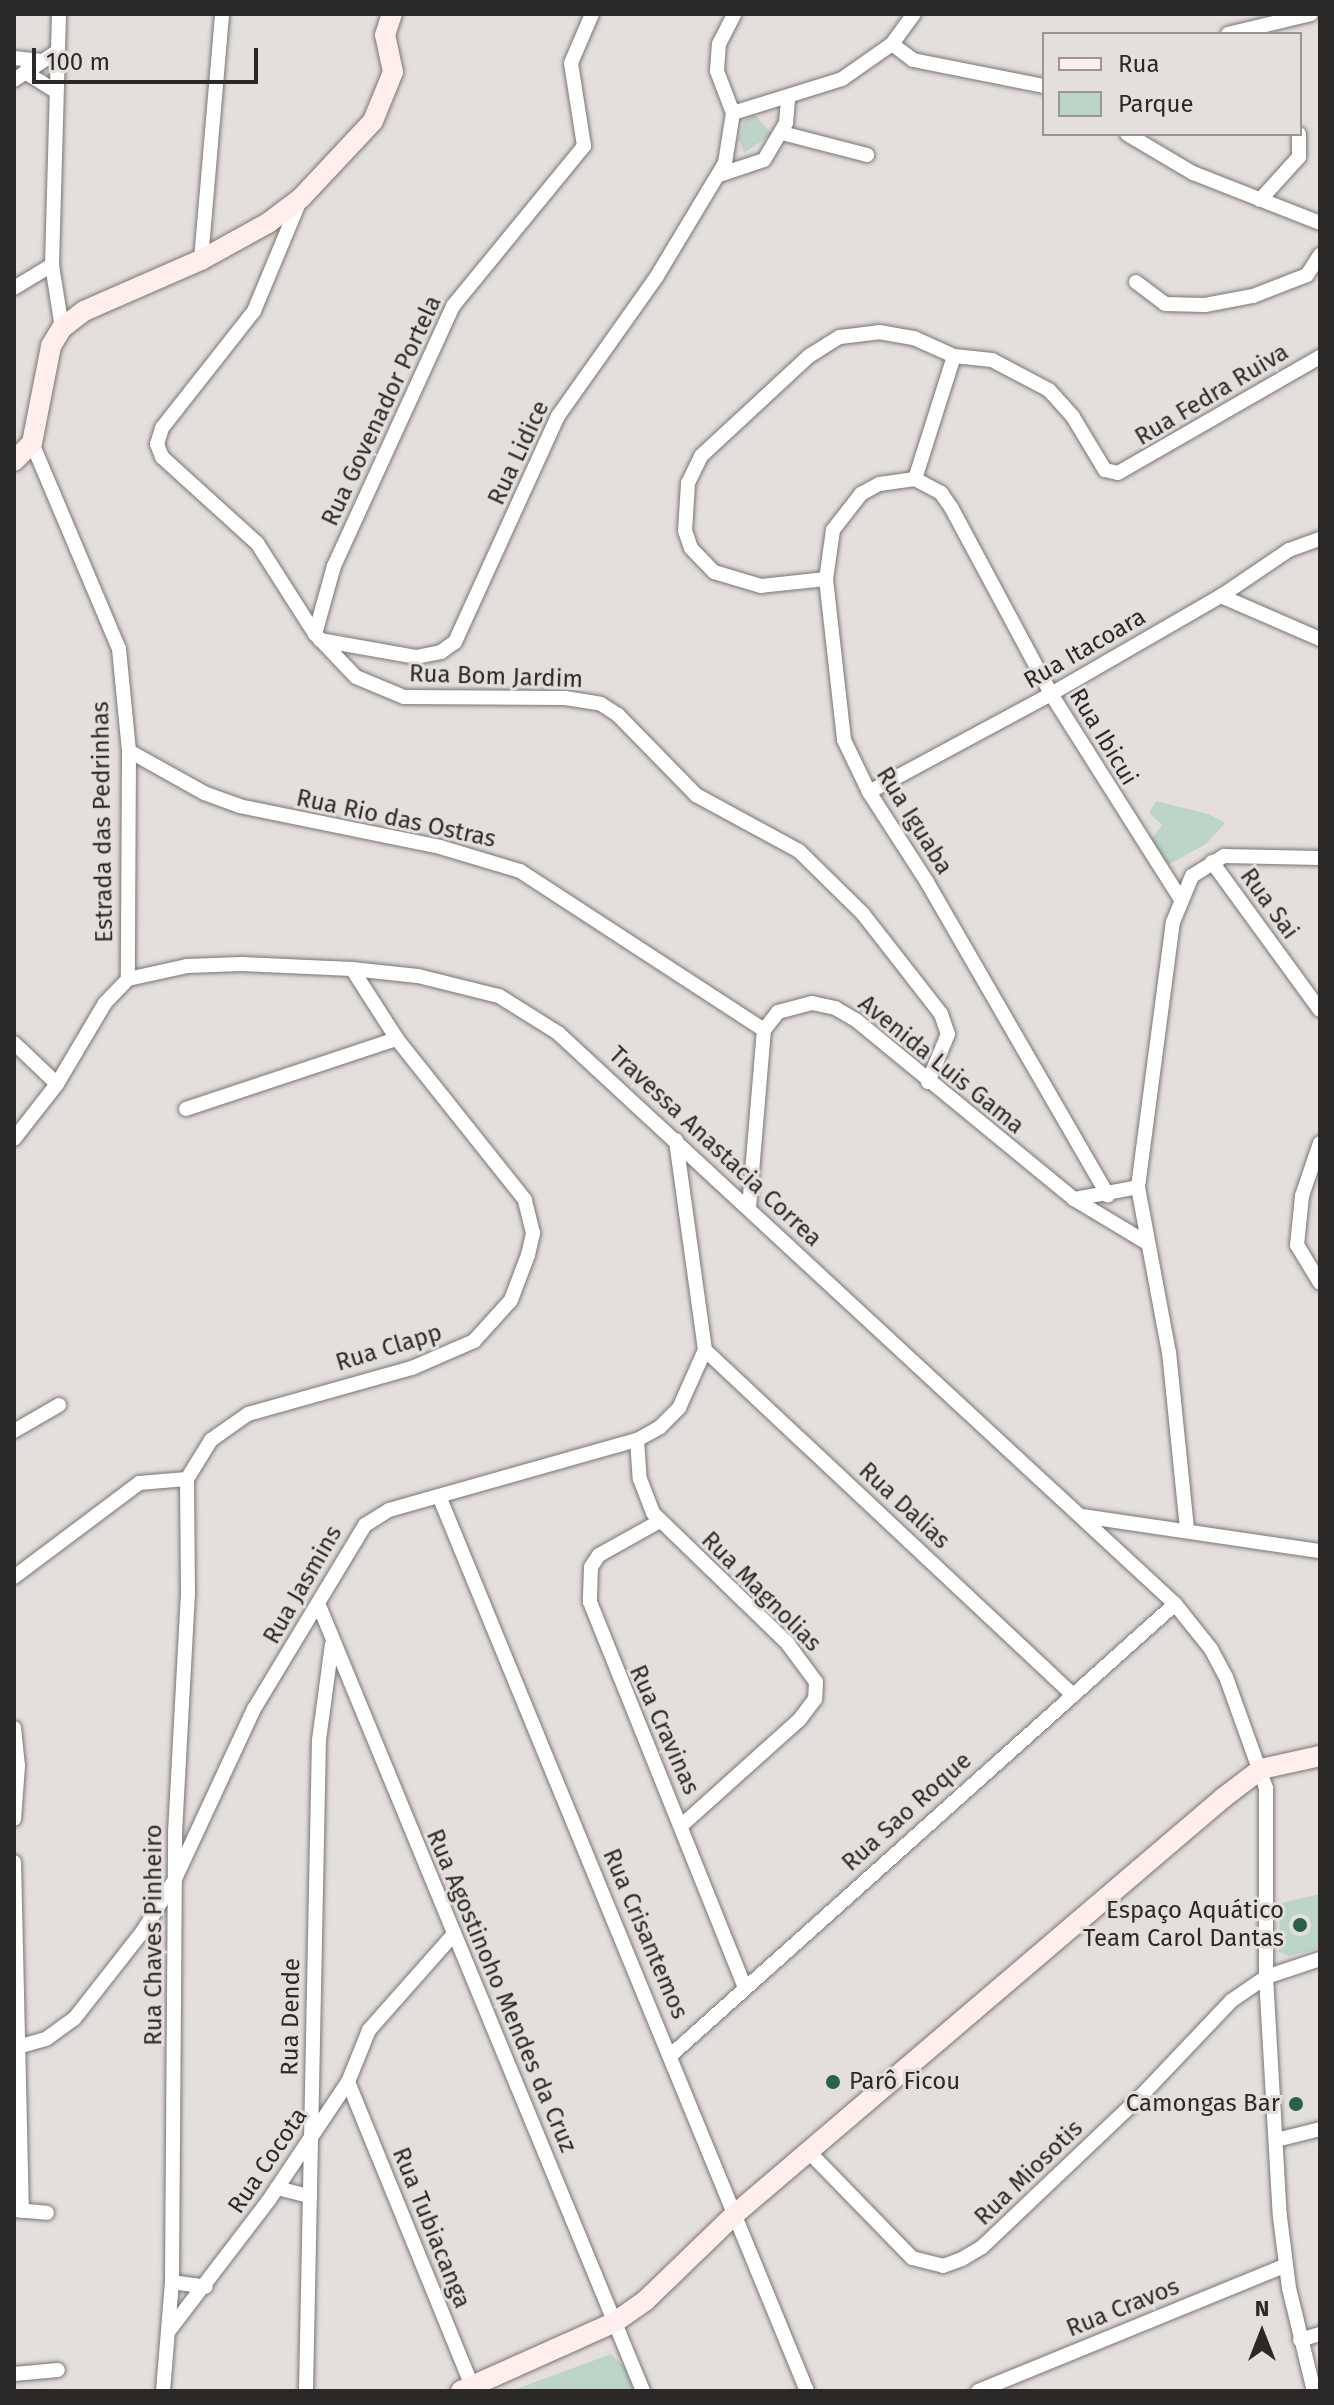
<!DOCTYPE html>
<html>
<head>
<meta charset="utf-8">
<style>
	body { margin:0 }
	#map { position:relative; width:1334px; height:2405px; overflow:hidden; background:#e4dfdd; font-family:"Fira Sans",sans-serif }
	div>[style] { position:absolute }
	[style*='--x'] { left:calc(var(--x)*1px); top:calc(var(--y)*1px); width:calc(var(--w)*1px); rotate:calc(var(--a)*1deg) }
	.green>* { inset:0; background:#bdd5c6 }
	.roads { filter:drop-shadow(0 0 2px #797573) drop-shadow(0 0 2px #797573) }
	.street>* { height:14px; margin:-7px; padding:0 7px; transform-origin:7px; border-radius:7px; background:#fff }
	.secondary>* { height:20px; margin:-10px; padding:0 10px; transform-origin:10px; border-radius:10px; background:#ffeeec }
	.dots>* { width:22px; height:22px; translate:-50% -50%; box-sizing:border-box; border:4px solid #e4dfdd; border-radius:50% }
	span { translate:-50% -50%; white-space:nowrap; text-align:center; line-height:1.15; -webkit-text-stroke:6px #e4dfdd; paint-order:stroke }
	.street-label { font-size:24px; color:#2b2928 }
	.poi-label { font-size:24px; color:#2b2928 }
	.right { translate:-100% -50%; text-align:right }
	.left { translate:0 -50%; text-align:left }
	.frame { position:absolute; inset:0; border:16px solid #2b2928; pointer-events:none }
	.legend { position:absolute; left:1042px; top:32px; width:260px; height:104px; box-sizing:border-box; background:#e4dfdd; border:2px solid #9a9695; margin:0; padding:10px 14px; list-style:none; font-size:24px; color:#2b2928 }
	.legend li { display:flex; align-items:center; gap:16px; height:40px }
	.legend b { width:40px; border:2px solid #9a9695 }
	.north { position:absolute; left:1222px; top:2293px; width:80px; height:80px; -webkit-text-stroke:6px #e4dfdd; paint-order:stroke; rotate:0deg; font-size:22px; font-weight:700; line-height:32px; text-align:center; color:#2b2928 }
	.north::after { content:''; display:block; margin:auto; width:28px; height:36px; background:#2b2928; clip-path:polygon(50% 0,100% 100%,50% 72%,0 100%) }
	.scale { position:absolute; left:32px; top:48px; width:226px; height:36px; box-sizing:border-box; border:4px solid #2b2928; border-top:0; padding-left:10px; font-size:24px; line-height:28px; white-space:nowrap; color:#2b2928; -webkit-text-stroke:6px #e4dfdd; paint-order:stroke }
</style>
</head>
<body>
<div id="map">
	<div class="green">
		<i style="clip-path:polygon(755px 115px,772px 134px,744px 153px,739px 138px,744px 121px)"></i>
		<i style="clip-path:polygon(1156px 801px,1208px 814px,1225px 823px,1206px 844px,1168px 865px,1149px 842px,1162px 825px,1149px 813px)"></i>
		<i style="clip-path:polygon(1320px 1894px,1320px 1948px,1289px 1956px,1279px 1952px,1280px 1903px)"></i>
		<i style="clip-path:polygon(611px 2354px,625px 2367px,634px 2391px,511px 2391px)"></i>
	</div>
	<div class="roads">
		<div class="street">
			<i style="--x:59;--y:14;--w:251;--a:91.6"></i>
			<i style="--x:52;--y:265;--w:64;--a:81"></i>
			<i style="--x:1228;--y:34;--w:85;--a:-13.5"></i>
			<i style="--x:892;--y:44;--w:37;--a:-54"></i>
			<i style="--x:14;--y:58;--w:28;--a:6"></i>
			<i style="--x:25;--y:72;--w:36;--a:32"></i>
			<i style="--x:14;--y:80;--w:53;--a:-33.4"></i>
			<i style="--x:733;--y:113;--w:114;--a:-17.3"></i>
			<i style="--x:842;--y:79;--w:61;--a:-35"></i>
			<i style="--x:892;--y:44;--w:26;--a:37"></i>
			<i style="--x:913;--y:60;--w:134;--a:11.2"></i>
			<i style="--x:782;--y:133;--w:88;--a:14.5"></i>
			<i style="--x:1127;--y:134;--w:77;--a:30.6"></i>
			<i style="--x:1193;--y:173;--w:136;--a:21.5"></i>
			<i style="--x:719;--y:175;--w:47;--a:-18.4"></i>
			<i style="--x:764;--y:160;--w:43;--a:-59.3"></i>
			<i style="--x:786;--y:123;--w:25;--a:-85"></i>
			<i style="--x:301;--y:198;--w:122;--a:112.6"></i>
			<i style="--x:254;--y:311;--w:149;--a:128.2"></i>
			<i style="--x:162;--y:428;--w:17;--a:107"></i>
			<i style="--x:157;--y:444;--w:14;--a:69"></i>
			<i style="--x:162;--y:457;--w:128;--a:42.2"></i>
			<i style="--x:257;--y:543;--w:108;--a:57.5"></i>
			<i style="--x:315;--y:634;--w:59;--a:46.4"></i>
			<i style="--x:356;--y:677;--w:52;--a:22.6"></i>
			<i style="--x:404;--y:697;--w:161;--a:0.4"></i>
			<i style="--x:565;--y:698;--w:36;--a:9"></i>
			<i style="--x:601;--y:704;--w:20;--a:33"></i>
			<i style="--x:618;--y:715;--w:112;--a:45.7"></i>
			<i style="--x:696;--y:795;--w:117;--a:28.5"></i>
			<i style="--x:799;--y:851;--w:90;--a:44.5"></i>
			<i style="--x:863;--y:914;--w:127;--a:52"></i>
			<i style="--x:941;--y:1014;--w:21;--a:71"></i>
			<i style="--x:948;--y:1034;--w:52;--a:112.6"></i>
			<i style="--x:1260;--y:200;--w:58;--a:-47.8"></i>
			<i style="--x:1299;--y:157;--w:23;--a:-90"></i>
			<i style="--x:201;--y:260;--w:247;--a:-85.1"></i>
			<i style="--x:1136;--y:282;--w:36;--a:37"></i>
			<i style="--x:1165;--y:304;--w:40;--a:1.4"></i>
			<i style="--x:1205;--y:305;--w:49;--a:-10.6"></i>
			<i style="--x:1253;--y:296;--w:58;--a:-21.3"></i>
			<i style="--x:1307;--y:275;--w:24;--a:-57"></i>
			<i style="--x:14;--y:288;--w:44;--a:-31.2"></i>
			<i style="--x:32;--y:443;--w:224;--a:67.1"></i>
			<i style="--x:119;--y:649;--w:102;--a:84.4"></i>
			<i style="--x:129;--y:751;--w:228;--a:90.3"></i>
			<i style="--x:915;--y:479;--w:36;--a:172"></i>
			<i style="--x:879;--y:484;--w:21;--a:151"></i>
			<i style="--x:861;--y:494;--w:46;--a:127.9"></i>
			<i style="--x:833;--y:530;--w:49;--a:98.1"></i>
			<i style="--x:826;--y:579;--w:162;--a:83.6"></i>
			<i style="--x:844;--y:740;--w:58;--a:64.3"></i>
			<i style="--x:869;--y:792;--w:107;--a:57.2"></i>
			<i style="--x:927;--y:882;--w:362;--a:60"></i>
			<i style="--x:915;--y:479;--w:129;--a:-72.4"></i>
			<i style="--x:954;--y:356;--w:38;--a:6"></i>
			<i style="--x:992;--y:360;--w:64;--a:27.8"></i>
			<i style="--x:1049;--y:390;--w:36;--a:48"></i>
			<i style="--x:1073;--y:417;--w:62;--a:58.9"></i>
			<i style="--x:1105;--y:470;--w:13;--a:13"></i>
			<i style="--x:1118;--y:473;--w:233;--a:-29.9"></i>
			<i style="--x:915;--y:479;--w:30;--a:28"></i>
			<i style="--x:941;--y:493;--w:19;--a:55"></i>
			<i style="--x:952;--y:509;--w:210;--a:61.8"></i>
			<i style="--x:1051;--y:694;--w:241;--a:57.7"></i>
			<i style="--x:826;--y:579;--w:65;--a:173.9"></i>
			<i style="--x:761;--y:586;--w:49;--a:-163.4"></i>
			<i style="--x:714;--y:572;--w:33;--a:-134"></i>
			<i style="--x:691;--y:548;--w:18;--a:-109"></i>
			<i style="--x:685;--y:531;--w:48;--a:-86.4"></i>
			<i style="--x:688;--y:483;--w:30;--a:-64"></i>
			<i style="--x:701;--y:456;--w:147;--a:-42.8"></i>
			<i style="--x:809;--y:356;--w:36;--a:-32"></i>
			<i style="--x:840;--y:337;--w:39;--a:-7"></i>
			<i style="--x:879;--y:332;--w:36;--a:10"></i>
			<i style="--x:914;--y:338;--w:44;--a:24.2"></i>
			<i style="--x:1221;--y:596;--w:108;--a:23.5"></i>
			<i style="--x:315;--y:634;--w:71;--a:-74.4"></i>
			<i style="--x:334;--y:566;--w:286;--a:-65.4"></i>
			<i style="--x:453;--y:306;--w:207;--a:-50.7"></i>
			<i style="--x:584;--y:146;--w:84;--a:-98.9"></i>
			<i style="--x:571;--y:63;--w:53;--a:-66.8"></i>
			<i style="--x:320;--y:640;--w:97;--a:10"></i>
			<i style="--x:416;--y:657;--w:25;--a:-11"></i>
			<i style="--x:441;--y:652;--w:17;--a:-36"></i>
			<i style="--x:455;--y:642;--w:248;--a:-65.5"></i>
			<i style="--x:558;--y:416;--w:171;--a:-54.7"></i>
			<i style="--x:657;--y:276;--w:132;--a:-59"></i>
			<i style="--x:725;--y:163;--w:51;--a:-80.9"></i>
			<i style="--x:733;--y:113;--w:45;--a:-110.9"></i>
			<i style="--x:717;--y:71;--w:27;--a:-86"></i>
			<i style="--x:719;--y:44;--w:34;--a:-63"></i>
			<i style="--x:129;--y:751;--w:86;--a:29.2"></i>
			<i style="--x:204;--y:793;--w:37;--a:20"></i>
			<i style="--x:239;--y:806;--w:205;--a:11.5"></i>
			<i style="--x:440;--y:847;--w:84;--a:16.7"></i>
			<i style="--x:520;--y:871;--w:291;--a:33.1"></i>
			<i style="--x:869;--y:792;--w:207;--a:-28.3"></i>
			<i style="--x:1051;--y:694;--w:196;--a:-30"></i>
			<i style="--x:1221;--y:596;--w:82;--a:-34.1"></i>
			<i style="--x:1289;--y:550;--w:33;--a:-20"></i>
			<i style="--x:1212;--y:862;--w:183;--a:53.9"></i>
			<i style="--x:14;--y:1043;--w:59;--a:43.6"></i>
			<i style="--x:186;--y:1109;--w:222;--a:-18.4"></i>
			<i style="--x:14;--y:1139;--w:70;--a:-52"></i>
			<i style="--x:57;--y:1084;--w:94;--a:-59.3"></i>
			<i style="--x:105;--y:1003;--w:33;--a:-46"></i>
			<i style="--x:128;--y:979;--w:60;--a:-12.4"></i>
			<i style="--x:187;--y:966;--w:55;--a:-2.1"></i>
			<i style="--x:242;--y:964;--w:110;--a:2.6"></i>
			<i style="--x:352;--y:969;--w:66;--a:6.1"></i>
			<i style="--x:418;--y:976;--w:83;--a:13.9"></i>
			<i style="--x:499;--y:996;--w:70;--a:32.1"></i>
			<i style="--x:558;--y:1033;--w:841;--a:42.78"></i>
			<i style="--x:1175;--y:1604;--w:58;--a:51.3"></i>
			<i style="--x:1211;--y:1649;--w:32;--a:62"></i>
			<i style="--x:1226;--y:1677;--w:118;--a:70.2"></i>
			<i style="--x:1266;--y:1788;--w:189;--a:90"></i>
			<i style="--x:1266;--y:1977;--w:240;--a:86.7"></i>
			<i style="--x:1280;--y:2217;--w:72;--a:82.8"></i>
			<i style="--x:1289;--y:2288;--w:106;--a:76.4"></i>
			<i style="--x:1320;--y:1143;--w:56;--a:108.8"></i>
			<i style="--x:1302;--y:1196;--w:49;--a:95.8"></i>
			<i style="--x:1297;--y:1245;--w:44;--a:58.8"></i>
			<i style="--x:1074;--y:1199;--w:82;--a:31"></i>
			<i style="--x:749;--y:1208;--w:179;--a:-85.2"></i>
			<i style="--x:764;--y:1030;--w:23;--a:-52"></i>
			<i style="--x:778;--y:1012;--w:35;--a:-15"></i>
			<i style="--x:812;--y:1003;--w:24;--a:12"></i>
			<i style="--x:835;--y:1008;--w:24;--a:30"></i>
			<i style="--x:856;--y:1020;--w:282;--a:39.4"></i>
			<i style="--x:1074;--y:1199;--w:65;--a:-10.6"></i>
			<i style="--x:705;--y:1350;--w:503;--a:43.15"></i>
			<i style="--x:14;--y:1431;--w:52;--a:-30"></i>
			<i style="--x:637;--y:1440;--w:39;--a:86"></i>
			<i style="--x:640;--y:1479;--w:36;--a:69"></i>
			<i style="--x:653;--y:1513;--w:188;--a:44.1"></i>
			<i style="--x:788;--y:1644;--w:47;--a:53.6"></i>
			<i style="--x:816;--y:1682;--w:17;--a:93"></i>
			<i style="--x:815;--y:1699;--w:26;--a:127"></i>
			<i style="--x:799;--y:1720;--w:157;--a:138.1"></i>
			<i style="--x:187;--y:1479;--w:46;--a:-58.4"></i>
			<i style="--x:211;--y:1440;--w:45;--a:-35.1"></i>
			<i style="--x:248;--y:1414;--w:170;--a:-15.7"></i>
			<i style="--x:412;--y:1368;--w:68;--a:-23.5"></i>
			<i style="--x:474;--y:1341;--w:55;--a:-47.9"></i>
			<i style="--x:511;--y:1300;--w:48;--a:-69.3"></i>
			<i style="--x:528;--y:1255;--w:23;--a:-77"></i>
			<i style="--x:533;--y:1233;--w:34;--a:-104"></i>
			<i style="--x:525;--y:1200;--w:206;--a:-128.5"></i>
			<i style="--x:397;--y:1039;--w:83;--a:-122.7"></i>
			<i style="--x:439;--y:1496;--w:968;--a:67.65"></i>
			<i style="--x:1082;--y:1516;--w:241;--a:8.4"></i>
			<i style="--x:660;--y:1521;--w:70;--a:150.9"></i>
			<i style="--x:599;--y:1555;--w:14;--a:124"></i>
			<i style="--x:591;--y:1567;--w:35;--a:92"></i>
			<i style="--x:590;--y:1602;--w:415;--a:68.1"></i>
			<i style="--x:1187;--y:1529;--w:177;--a:-95.8"></i>
			<i style="--x:1169;--y:1353;--w:169;--a:-100.6"></i>
			<i style="--x:1138;--y:1187;--w:267;--a:-82.5"></i>
			<i style="--x:1173;--y:922;--w:50;--a:-67.6"></i>
			<i style="--x:1192;--y:876;--w:38;--a:-32"></i>
			<i style="--x:1224;--y:856;--w:96;--a:1.2"></i>
			<i style="--x:14;--y:1577;--w:156;--a:-36.9"></i>
			<i style="--x:139;--y:1483;--w:48;--a:-4.8"></i>
			<i style="--x:320;--y:1608;--w:847;--a:67.58"></i>
			<i style="--x:14;--y:1728;--w:38;--a:84"></i>
			<i style="--x:18;--y:1766;--w:53;--a:94.3"></i>
			<i style="--x:14;--y:1862;--w:349;--a:88.7"></i>
			<i style="--x:14;--y:2048;--w:33;--a:-16"></i>
			<i style="--x:46;--y:2039;--w:34;--a:-36"></i>
			<i style="--x:74;--y:2019;--w:112;--a:-51.9"></i>
			<i style="--x:143;--y:1931;--w:61;--a:-58.4"></i>
			<i style="--x:175;--y:1879;--w:187;--a:-65.1"></i>
			<i style="--x:254;--y:1709;--w:215;--a:-58.9"></i>
			<i style="--x:365;--y:1525;--w:28;--a:-32"></i>
			<i style="--x:389;--y:1510;--w:258;--a:-15.8"></i>
			<i style="--x:637;--y:1440;--w:26;--a:-29"></i>
			<i style="--x:660;--y:1427;--w:27;--a:-45"></i>
			<i style="--x:679;--y:1408;--w:64;--a:-65.9"></i>
			<i style="--x:705;--y:1350;--w:212;--a:-97.9"></i>
			<i style="--x:671;--y:2055;--w:676;--a:-41.82"></i>
			<i style="--x:348;--y:2082;--w:334;--a:67.8"></i>
			<i style="--x:1276;--y:2140;--w:45;--a:-14"></i>
			<i style="--x:810;--y:2153;--w:146;--a:45.8"></i>
			<i style="--x:912;--y:2258;--w:32;--a:14"></i>
			<i style="--x:943;--y:2266;--w:20;--a:-20"></i>
			<i style="--x:962;--y:2259;--w:23;--a:-31"></i>
			<i style="--x:982;--y:2247;--w:219;--a:-43.5"></i>
			<i style="--x:1141;--y:2096;--w:131;--a:-46.5"></i>
			<i style="--x:1231;--y:2001;--w:42;--a:-34.4"></i>
			<i style="--x:1266;--y:1977;--w:57;--a:-18.4"></i>
			<i style="--x:277;--y:2188;--w:34;--a:14"></i>
			<i style="--x:15;--y:2210;--w:32;--a:5"></i>
			<i style="--x:172;--y:2282;--w:34;--a:8"></i>
			<i style="--x:168;--y:2332;--w:166;--a:-52.6"></i>
			<i style="--x:269;--y:2200;--w:142;--a:-56.2"></i>
			<i style="--x:348;--y:2082;--w:56;--a:-68"></i>
			<i style="--x:369;--y:2030;--w:127;--a:-48.5"></i>
			<i style="--x:1300;--y:2340;--w:21;--a:-17"></i>
			<i style="--x:14;--y:2374;--w:44;--a:-5.2"></i>
			<i style="--x:163;--y:2391;--w:109;--a:-85.3"></i>
			<i style="--x:172;--y:2282;--w:449;--a:-89.6"></i>
			<i style="--x:175;--y:1833;--w:238;--a:-86.9"></i>
			<i style="--x:188;--y:1595;--w:116;--a:-90.5"></i>
			<i style="--x:306;--y:2391;--w:651;--a:-88.86"></i>
			<i style="--x:319;--y:1740;--w:97;--a:-82.3"></i>
			<i style="--x:978;--y:2391;--w:331;--a:-22.2"></i>
		</div>
		<div class="secondary">
			<i style="--x:14;--y:461;--w:25;--a:-45"></i>
			<i style="--x:32;--y:443;--w:99;--a:-78.9"></i>
			<i style="--x:51;--y:346;--w:21;--a:-59"></i>
			<i style="--x:62;--y:328;--w:28;--a:-38"></i>
			<i style="--x:84;--y:311;--w:128;--a:-23.6"></i>
			<i style="--x:201;--y:260;--w:77;--a:-28.9"></i>
			<i style="--x:268;--y:223;--w:41;--a:-37.1"></i>
			<i style="--x:301;--y:198;--w:105;--a:-46.9"></i>
			<i style="--x:373;--y:121;--w:53;--a:-67.8"></i>
			<i style="--x:393;--y:72;--w:38;--a:-102"></i>
			<i style="--x:385;--y:35;--w:22;--a:-72"></i>
			<i style="--x:461;--y:2391;--w:169;--a:-24.1"></i>
			<i style="--x:615;--y:2322;--w:37;--a:-35"></i>
			<i style="--x:645;--y:2301;--w:124;--a:-44"></i>
			<i style="--x:734;--y:2215;--w:643;--a:-40.46"></i>
			<i style="--x:1223;--y:1798;--w:48;--a:-37.3"></i>
			<i style="--x:1261;--y:1769;--w:60;--a:-12.4"></i>
		</div>
	</div>
	<div class="dots">
		<i style="left:1300px;top:1925px;background:#28624b"></i>
		<i style="left:833px;top:2082px;background:#28624b"></i>
		<i style="left:1296px;top:2104px;background:#28624b"></i>
	</div>
	<div class="street-label">
		<span style="left:1212px;top:395px;rotate:-31deg">Rua Fedra Ruiva</span>
		<span style="left:382px;top:411px;rotate:-65deg">Rua Govenador Portela</span>
		<span style="left:519px;top:453px;rotate:-65deg">Rua Lidice</span>
		<span style="left:1085px;top:649px;rotate:-30deg">Rua Itacoara</span>
		<span style="left:496px;top:677px;rotate:2deg">Rua Bom Jardim</span>
		<span style="left:1103px;top:737px;rotate:59deg">Rua Ibicui</span>
		<span style="left:396px;top:819px;rotate:12deg">Rua Rio das Ostras</span>
		<span style="left:914px;top:821px;rotate:58deg">Rua Iguaba</span>
		<span style="left:103px;top:822px;rotate:-91deg">Estrada das Pedrinhas</span>
		<span style="left:1269px;top:904px;rotate:54deg">Rua Sai</span>
		<span style="left:941px;top:1065px;rotate:39deg">Avenida Luis Gama</span>
		<span style="left:715px;top:1147px;rotate:43deg">Travessa Anastacia Correa</span>
		<span style="left:389px;top:1348px;rotate:-17deg">Rua Clapp</span>
		<span style="left:904px;top:1506px;rotate:43deg">Rua Dalias</span>
		<span style="left:303px;top:1585px;rotate:-60deg">Rua Jasmins</span>
		<span style="left:761px;top:1592px;rotate:45deg">Rua Magnolias</span>
		<span style="left:664px;top:1730px;rotate:66deg">Rua Cravinas</span>
		<span style="left:907px;top:1812px;rotate:-42deg">Rua Sao Roque</span>
		<span style="left:645px;top:1934px;rotate:67deg">Rua Crisantemos</span>
		<span style="left:154px;top:1935px;rotate:-90deg">Rua Chaves Pinheiro</span>
		<span style="left:501px;top:1991px;rotate:67deg">Rua Agostinoho Mendes da Cruz</span>
		<span style="left:291px;top:2017px;rotate:-89deg">Rua Dende</span>
		<span style="left:268px;top:2161px;rotate:-56deg">Rua Cocota</span>
		<span style="left:1029px;top:2173px;rotate:-44deg">Rua Miosotis</span>
		<span style="left:431px;top:2228px;rotate:68deg">Rua Tubiacanga</span>
		<span style="left:1123px;top:2308px;rotate:-22deg">Rua Cravos</span>
	</div>
	<div class="poi-label">
		<span class="right" style="left:1284px;top:1925px">Espaço Aquático<br>Team Carol Dantas</span>
		<span class="left" style="left:849px;top:2082px">Parô Ficou</span>
		<span class="right" style="left:1280px;top:2104px">Camongas Bar</span>
	</div>
	<div class="frame"></div>
	<ul class="legend">
	<li><b style="height:10px;background:#ffeeec"></b>Rua</li>
	<li><b style="height:22px;background:#bdd5c6"></b>Parque</li>
	</ul>
	<div class="north">N</div>
	<div class="scale">100 m</div>
</div>
</body>
</html>
